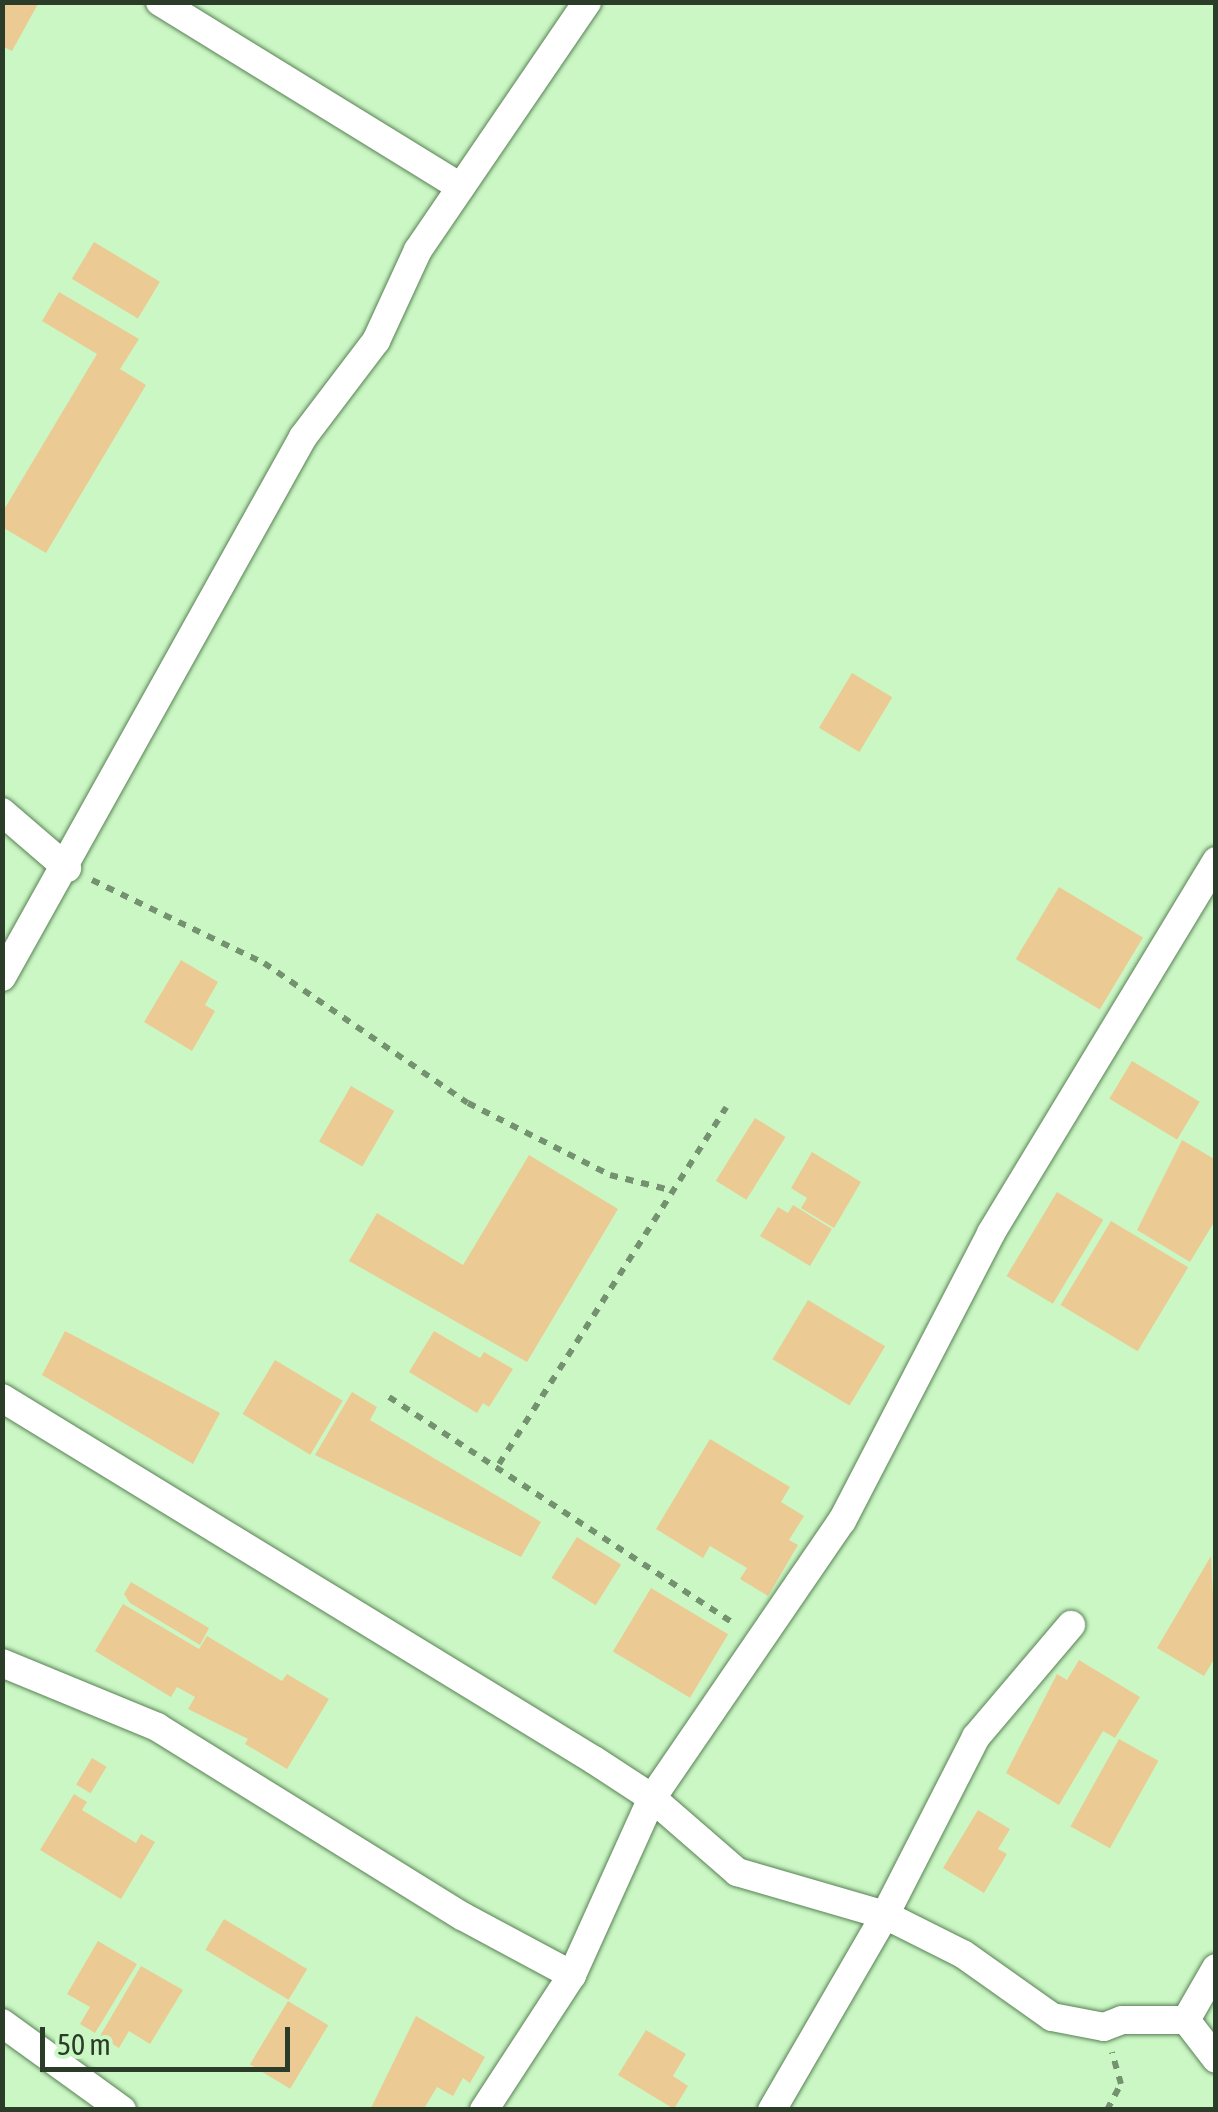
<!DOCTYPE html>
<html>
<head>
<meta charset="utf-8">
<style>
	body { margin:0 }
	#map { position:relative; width:1218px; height:2112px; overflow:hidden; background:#cbf7c5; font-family:"Asap Condensed",sans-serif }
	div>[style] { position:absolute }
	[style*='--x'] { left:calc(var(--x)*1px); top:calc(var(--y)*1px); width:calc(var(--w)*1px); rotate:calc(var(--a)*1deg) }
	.building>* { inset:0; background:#ebcb93; transform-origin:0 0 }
	.path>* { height:6px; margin-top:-3px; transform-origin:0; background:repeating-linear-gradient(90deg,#749270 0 8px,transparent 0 16px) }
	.roads { filter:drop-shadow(0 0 2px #598154) drop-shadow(0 0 2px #598154) }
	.street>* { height:28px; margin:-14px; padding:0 14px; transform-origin:14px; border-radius:14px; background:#fff }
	span { translate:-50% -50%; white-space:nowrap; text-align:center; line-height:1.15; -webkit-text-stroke:9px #cbf7c5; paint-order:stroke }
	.frame { position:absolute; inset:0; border:5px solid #2b3c28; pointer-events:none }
	.scale { position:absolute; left:40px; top:2027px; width:250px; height:45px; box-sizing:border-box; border:5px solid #2b3c28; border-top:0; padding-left:12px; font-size:30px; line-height:35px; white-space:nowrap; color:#2b3c28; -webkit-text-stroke:8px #cbf7c5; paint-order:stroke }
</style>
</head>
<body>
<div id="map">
	<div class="building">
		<i style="clip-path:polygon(2px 2px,39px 2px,12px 51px,2px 46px)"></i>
		<i style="left:94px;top:242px;width:77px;height:43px;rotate:31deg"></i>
		<i style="clip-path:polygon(59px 292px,139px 339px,120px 369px,146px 385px,46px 553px,2px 527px,2px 513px,97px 354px,42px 321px)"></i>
		<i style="left:852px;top:673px;width:47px;height:64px;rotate:31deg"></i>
		<i style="left:1059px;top:887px;width:98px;height:84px;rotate:31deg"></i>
		<i style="clip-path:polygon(181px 960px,218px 982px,205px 1005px,215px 1011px,192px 1051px,144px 1022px)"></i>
		<i style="left:1132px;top:1061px;width:79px;height:44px;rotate:31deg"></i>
		<i style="left:351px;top:1086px;width:50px;height:64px;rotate:30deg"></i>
		<i style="left:755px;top:1118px;width:36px;height:74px;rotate:32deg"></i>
		<i style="clip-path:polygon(1182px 1140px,1216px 1160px,1216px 1219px,1190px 1262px,1137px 1230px)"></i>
		<i style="clip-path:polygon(812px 1152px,861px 1182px,834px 1228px,801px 1208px,807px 1198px,791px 1188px)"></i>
		<i style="clip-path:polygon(529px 1155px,618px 1209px,527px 1362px,349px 1261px,377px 1213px,463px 1265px)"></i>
		<i style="left:1057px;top:1192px;width:54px;height:98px;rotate:31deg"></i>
		<i style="clip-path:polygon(793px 1205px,832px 1229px,810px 1266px,760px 1236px,778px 1207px,788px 1213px)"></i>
		<i style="left:1111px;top:1221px;width:90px;height:98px;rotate:31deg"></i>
		<i style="left:808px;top:1300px;width:90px;height:69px;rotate:31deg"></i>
		<i style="clip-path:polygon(65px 1331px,220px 1413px,193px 1464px,42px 1375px)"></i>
		<i style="clip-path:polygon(434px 1331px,480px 1358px,484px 1352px,513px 1369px,489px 1407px,483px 1403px,477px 1413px,409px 1372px)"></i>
		<i style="left:275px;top:1360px;width:79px;height:63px;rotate:31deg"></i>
		<i style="clip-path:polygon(352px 1392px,377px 1407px,370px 1420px,541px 1522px,521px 1557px,315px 1455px)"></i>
		<i style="clip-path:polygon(710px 1439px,790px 1487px,781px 1502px,804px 1516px,789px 1540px,798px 1545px,768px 1596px,740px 1579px,747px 1568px,710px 1546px,703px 1558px,656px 1529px)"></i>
		<i style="left:577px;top:1537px;width:52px;height:48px;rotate:32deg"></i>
		<i style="clip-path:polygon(1211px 1556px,1216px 1656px,1204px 1676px,1157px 1648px)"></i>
		<i style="clip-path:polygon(131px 1582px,209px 1628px,200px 1645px,130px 1603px,124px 1594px)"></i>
		<i style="left:651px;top:1588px;width:90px;height:74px;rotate:31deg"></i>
		<i style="clip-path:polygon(123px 1604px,199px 1649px,207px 1636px,282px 1681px,287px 1674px,329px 1699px,287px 1769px,245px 1744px,248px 1739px,188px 1709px,195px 1697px,177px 1687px,171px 1697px,95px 1651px)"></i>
		<i style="clip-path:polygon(1079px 1660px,1140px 1697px,1115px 1738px,1103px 1731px,1059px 1805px,1006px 1773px,1057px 1674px,1067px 1680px)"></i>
		<i style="left:1119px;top:1739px;width:45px;height:100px;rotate:29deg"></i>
		<i style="left:92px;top:1758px;width:17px;height:31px;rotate:31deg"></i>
		<i style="clip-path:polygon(74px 1794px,87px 1802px,82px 1810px,136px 1843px,141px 1834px,155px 1842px,121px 1899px,40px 1850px)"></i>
		<i style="clip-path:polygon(978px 1810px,1010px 1829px,998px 1849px,1007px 1854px,984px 1893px,943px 1868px)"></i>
		<i style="left:224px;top:1919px;width:97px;height:36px;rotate:31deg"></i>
		<i style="clip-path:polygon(98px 1941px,137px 1964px,95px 2033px,80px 2024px,90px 2007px,67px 1994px)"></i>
		<i style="clip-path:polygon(141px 1966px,183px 1990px,150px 2044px,129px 2031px,119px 2048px,100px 2036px)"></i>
		<i style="left:288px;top:2001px;width:47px;height:74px;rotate:31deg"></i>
		<i style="clip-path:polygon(416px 2016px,485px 2057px,470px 2083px,463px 2078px,453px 2096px,437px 2087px,425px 2107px,430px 2110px,370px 2110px)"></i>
		<i style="clip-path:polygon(646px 2030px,686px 2054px,673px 2076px,688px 2086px,674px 2109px,618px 2075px)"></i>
	</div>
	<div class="path">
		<i style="--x:92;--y:880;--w:191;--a:25.8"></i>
		<i style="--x:264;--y:963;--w:247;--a:34.5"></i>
		<i style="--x:468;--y:1103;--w:159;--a:26.9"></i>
		<i style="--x:610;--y:1175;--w:66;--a:14"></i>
		<i style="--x:389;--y:1397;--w:415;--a:33.3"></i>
		<i style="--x:499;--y:1464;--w:423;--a:-57.5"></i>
		<i style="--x:1107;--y:2110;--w:30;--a:-62"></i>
		<i style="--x:1121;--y:2084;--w:33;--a:-106"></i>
	</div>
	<div class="roads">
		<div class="street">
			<i style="--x:160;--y:2;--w:353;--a:31.6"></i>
			<i style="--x:2;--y:812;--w:86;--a:40.7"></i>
			<i style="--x:2;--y:977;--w:618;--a:-60.86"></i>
			<i style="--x:303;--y:437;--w:121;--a:-52.8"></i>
			<i style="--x:376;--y:341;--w:100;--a:-65.2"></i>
			<i style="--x:418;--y:250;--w:300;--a:-55.7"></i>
			<i style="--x:2;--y:1398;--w:694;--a:31.45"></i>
			<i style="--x:594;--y:1760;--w:69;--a:33.2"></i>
			<i style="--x:652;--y:1798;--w:113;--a:41"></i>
			<i style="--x:737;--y:1872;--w:154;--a:16.2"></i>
			<i style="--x:885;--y:1915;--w:87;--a:26.6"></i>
			<i style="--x:963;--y:1954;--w:109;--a:35.3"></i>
			<i style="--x:1052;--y:2017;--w:53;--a:10.9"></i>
			<i style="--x:1104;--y:2027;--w:19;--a:-21"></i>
			<i style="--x:1122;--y:2020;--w:64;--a:0"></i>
			<i style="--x:1186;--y:2020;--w:49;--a:52.4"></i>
			<i style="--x:2;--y:1663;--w:168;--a:22.4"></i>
			<i style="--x:157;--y:1727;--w:359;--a:31.8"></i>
			<i style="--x:462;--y:1916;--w:125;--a:28.2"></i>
			<i style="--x:1186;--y:2020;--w:60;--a:-60"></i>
			<i style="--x:2;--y:2023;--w:148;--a:35.9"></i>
			<i style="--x:484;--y:2110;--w:161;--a:-56.9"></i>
			<i style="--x:572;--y:1975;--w:194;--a:-65.7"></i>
			<i style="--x:652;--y:1798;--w:336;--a:-55.6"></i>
			<i style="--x:842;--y:1521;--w:324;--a:-62.6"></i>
			<i style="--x:991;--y:1233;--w:435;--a:-58.8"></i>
			<i style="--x:772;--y:2110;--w:225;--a:-59.9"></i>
			<i style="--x:885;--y:1915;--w:200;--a:-62.9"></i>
			<i style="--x:976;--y:1737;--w:147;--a:-49.7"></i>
		</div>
	</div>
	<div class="frame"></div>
	<div class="scale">50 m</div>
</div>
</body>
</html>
